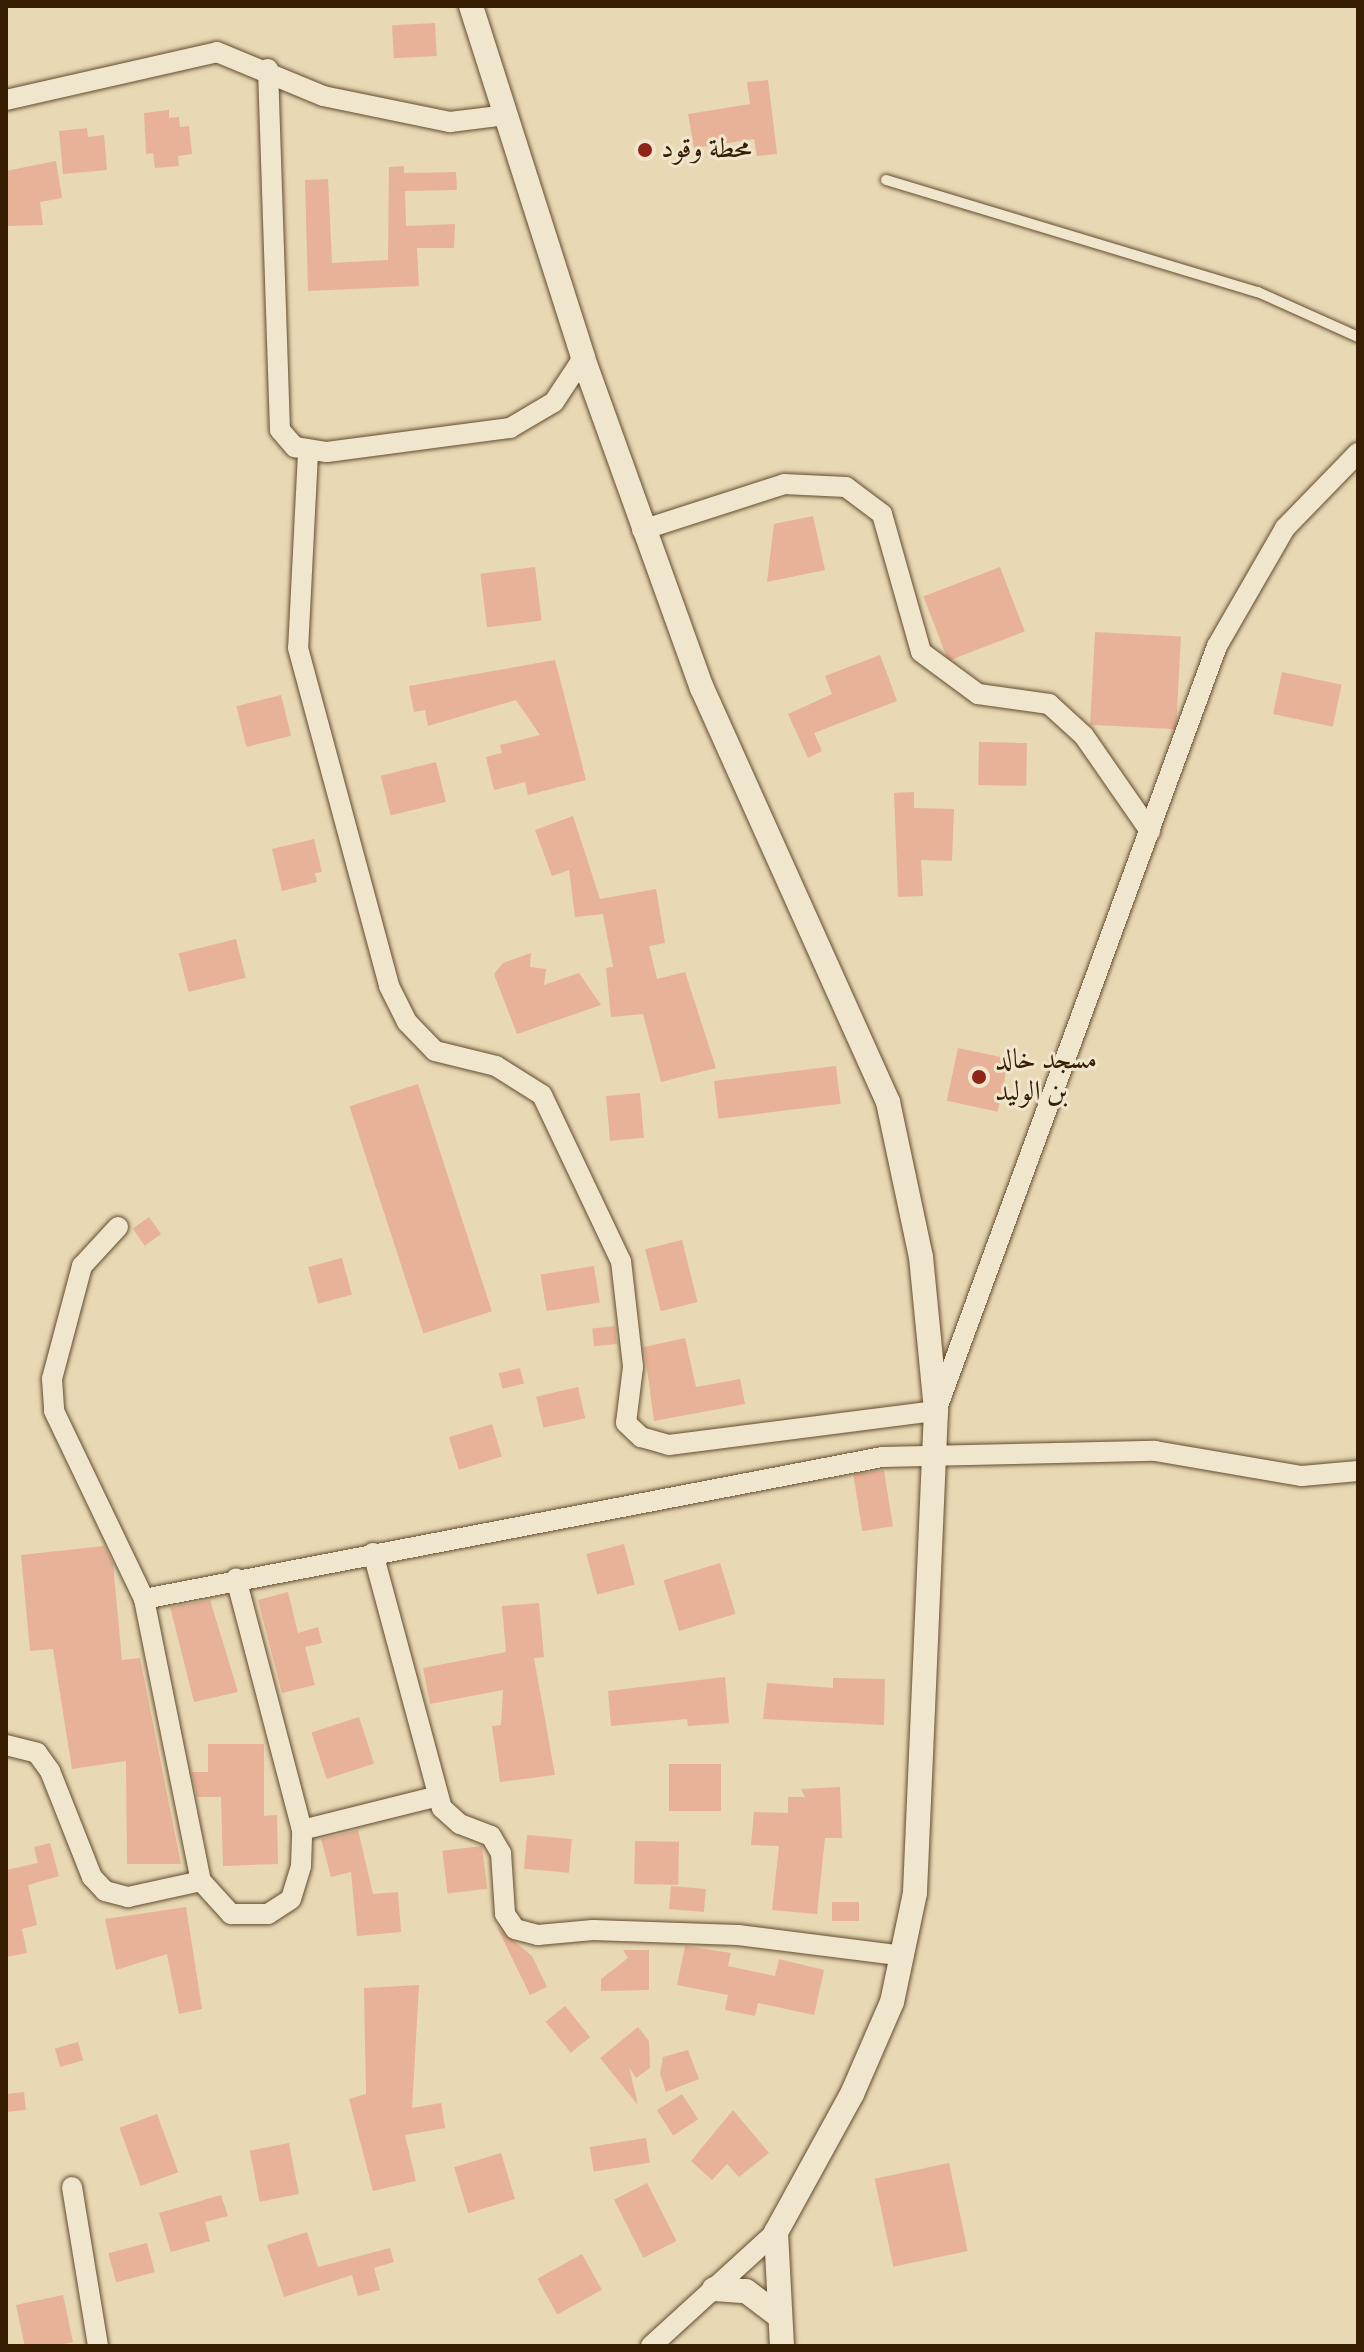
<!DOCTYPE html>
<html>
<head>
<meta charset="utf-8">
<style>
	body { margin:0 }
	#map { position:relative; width:1364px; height:2352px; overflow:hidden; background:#e8d8b4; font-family:"IM FELL English",Amiri,serif }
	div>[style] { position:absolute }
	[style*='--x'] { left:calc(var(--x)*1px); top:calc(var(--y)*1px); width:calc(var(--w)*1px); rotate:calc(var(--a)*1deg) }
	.building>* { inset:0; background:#e7b298; transform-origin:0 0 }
	.roads { filter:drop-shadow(0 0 2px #634c2e) drop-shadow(0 0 2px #634c2e) }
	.service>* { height:10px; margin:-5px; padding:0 5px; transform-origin:5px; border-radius:5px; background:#f0e6ce }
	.minor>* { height:20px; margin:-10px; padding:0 10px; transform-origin:10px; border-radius:10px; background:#f0e6ce }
	.tertiary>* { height:24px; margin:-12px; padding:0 12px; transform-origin:12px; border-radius:12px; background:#f0e6ce }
	.dots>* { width:22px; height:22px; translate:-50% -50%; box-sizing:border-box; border:4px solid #f0e6ce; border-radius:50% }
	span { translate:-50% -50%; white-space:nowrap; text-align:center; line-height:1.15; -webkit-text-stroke:6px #f0e6ce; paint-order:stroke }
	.poi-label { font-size:28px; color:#371e02 }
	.left { translate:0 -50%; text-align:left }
	.frame { position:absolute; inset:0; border:8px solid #371e02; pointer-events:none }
</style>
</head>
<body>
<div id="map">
	<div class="building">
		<i style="left:435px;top:23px;width:33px;height:43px;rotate:87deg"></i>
		<i style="clip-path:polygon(768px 80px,777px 154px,757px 156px,754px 139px,694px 148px,688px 114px,750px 104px,747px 82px)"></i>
		<i style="clip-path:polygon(169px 110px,169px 118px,179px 117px,180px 127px,189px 126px,192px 154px,178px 156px,179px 166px,155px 168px,153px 153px,146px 154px,144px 113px)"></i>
		<i style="clip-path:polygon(87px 128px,88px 137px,104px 135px,107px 170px,63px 174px,59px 131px)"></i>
		<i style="clip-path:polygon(56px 161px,62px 198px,40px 202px,43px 225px,6px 226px,6px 171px)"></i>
		<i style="clip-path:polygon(404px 166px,404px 173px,456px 172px,457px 190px,405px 191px,406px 226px,455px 224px,454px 248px,417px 248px,419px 286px,308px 291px,305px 180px,328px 179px,332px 263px,388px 260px,389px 167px)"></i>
		<i style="clip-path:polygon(813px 516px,825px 570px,767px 582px,774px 524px)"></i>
		<i style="left:535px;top:567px;width:54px;height:55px;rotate:83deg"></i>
		<i style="left:1000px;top:567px;width:69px;height:82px;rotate:69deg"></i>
		<i style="left:1095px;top:632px;width:86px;height:93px;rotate:3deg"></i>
		<i style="clip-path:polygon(880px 655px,897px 701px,814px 733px,822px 751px,808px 758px,788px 714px,832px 694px,825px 676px)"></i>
		<i style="clip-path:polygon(555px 660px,586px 780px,528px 795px,525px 782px,494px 790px,486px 757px,502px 753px,500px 745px,540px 735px,516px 700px,428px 726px,425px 710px,414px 712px,409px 686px)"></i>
		<i style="left:1282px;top:672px;width:61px;height:43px;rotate:12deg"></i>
		<i style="left:281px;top:695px;width:42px;height:46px;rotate:76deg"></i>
		<i style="left:979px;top:742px;width:48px;height:43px;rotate:1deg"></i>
		<i style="left:436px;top:762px;width:41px;height:57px;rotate:76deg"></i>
		<i style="clip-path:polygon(914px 792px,914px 808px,954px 809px,952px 861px,921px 860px,923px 896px,898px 897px,894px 793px)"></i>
		<i style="clip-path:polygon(573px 816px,600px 899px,656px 889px,665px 943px,649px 946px,657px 979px,685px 972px,716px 1068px,661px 1082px,643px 1014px,611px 1017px,606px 968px,613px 967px,603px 914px,575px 917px,569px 870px,552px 876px,535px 830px)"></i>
		<i style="clip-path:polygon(314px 839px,322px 872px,315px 873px,317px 882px,282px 891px,272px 849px)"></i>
		<i style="left:236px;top:939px;width:40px;height:59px;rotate:76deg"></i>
		<i style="clip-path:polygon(531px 953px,530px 967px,546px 969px,544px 985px,579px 973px,601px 1005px,517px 1034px,494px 974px,503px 963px)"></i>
		<i style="left:958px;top:1048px;width:52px;height:54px;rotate:12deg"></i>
		<i style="left:836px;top:1066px;width:38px;height:123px;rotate:83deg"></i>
		<i style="left:418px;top:1084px;width:239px;height:72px;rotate:72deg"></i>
		<i style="left:640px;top:1093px;width:45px;height:34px;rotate:85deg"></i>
		<i style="left:149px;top:1217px;width:21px;height:20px;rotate:55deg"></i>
		<i style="left:682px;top:1240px;width:64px;height:38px;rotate:76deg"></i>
		<i style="left:342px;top:1258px;width:38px;height:35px;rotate:75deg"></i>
		<i style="left:594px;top:1266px;width:37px;height:54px;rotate:81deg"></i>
		<i style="left:615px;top:1326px;width:18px;height:23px;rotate:84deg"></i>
		<i style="clip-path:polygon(685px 1338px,696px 1387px,740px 1379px,745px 1404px,654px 1421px,644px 1347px)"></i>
		<i style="left:520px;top:1368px;width:16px;height:22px;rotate:76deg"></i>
		<i style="left:578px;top:1387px;width:32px;height:43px;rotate:77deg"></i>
		<i style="left:492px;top:1424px;width:34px;height:45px;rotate:73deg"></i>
		<i style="left:884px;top:1470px;width:57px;height:31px;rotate:81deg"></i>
		<i style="left:624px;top:1544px;width:42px;height:39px;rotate:75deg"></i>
		<i style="clip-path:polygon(104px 1546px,113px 1564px,122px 1660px,140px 1658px,181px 1864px,127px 1864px,126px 1761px,72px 1769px,53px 1649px,30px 1651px,21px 1555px)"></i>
		<i style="left:720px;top:1563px;width:53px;height:59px;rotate:73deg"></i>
		<i style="clip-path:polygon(288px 1592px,298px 1633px,318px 1627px,322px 1643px,305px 1647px,315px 1685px,282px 1693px,258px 1600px)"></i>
		<i style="clip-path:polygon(210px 1600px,238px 1692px,194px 1702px,170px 1607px)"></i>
		<i style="clip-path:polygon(539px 1603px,544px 1657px,534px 1658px,555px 1775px,500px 1782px,492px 1726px,501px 1725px,503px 1690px,430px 1704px,423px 1668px,506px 1652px,502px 1606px)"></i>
		<i style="clip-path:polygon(725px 1677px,729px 1723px,688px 1726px,687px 1719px,611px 1726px,608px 1691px)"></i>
		<i style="clip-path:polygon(833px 1678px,885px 1679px,884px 1725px,763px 1719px,767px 1683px,833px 1688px)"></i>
		<i style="left:359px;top:1717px;width:49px;height:50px;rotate:72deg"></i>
		<i style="clip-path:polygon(208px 1744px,264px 1744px,264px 1816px,277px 1815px,278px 1864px,223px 1866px,221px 1797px,197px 1797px,192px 1772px,208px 1772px)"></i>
		<i style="left:669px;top:1764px;width:52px;height:47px"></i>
		<i style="clip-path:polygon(840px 1787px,842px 1838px,825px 1838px,817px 1914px,772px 1910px,779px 1846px,751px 1845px,754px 1812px,788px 1813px,788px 1797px,805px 1797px,801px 1789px)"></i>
		<i style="clip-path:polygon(358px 1830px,373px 1894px,398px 1892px,401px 1932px,357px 1936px,351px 1872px,331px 1877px,321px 1839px)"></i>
		<i style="left:527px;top:1835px;width:45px;height:34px;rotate:5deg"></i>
		<i style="left:635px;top:1841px;width:44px;height:43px;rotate:1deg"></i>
		<i style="clip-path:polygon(50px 1843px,59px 1876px,28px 1885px,37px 1925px,22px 1929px,27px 1953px,6px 1957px,6px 1870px,38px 1863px,34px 1847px)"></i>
		<i style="left:482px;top:1846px;width:43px;height:40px;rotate:83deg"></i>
		<i style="left:671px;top:1886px;width:35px;height:23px;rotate:5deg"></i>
		<i style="left:832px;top:1902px;width:27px;height:19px"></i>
		<i style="clip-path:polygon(186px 1907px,202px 2009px,179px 2014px,167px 1954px,116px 1970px,105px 1919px)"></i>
		<i style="clip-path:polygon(497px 1927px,532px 1956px,547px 1987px,530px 1995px)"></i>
		<i style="clip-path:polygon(685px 1946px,731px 1953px,728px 1966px,775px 1976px,779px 1959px,824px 1970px,814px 2015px,758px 2003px,755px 2016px,725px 2010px,728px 1995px,677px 1985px)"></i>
		<i style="clip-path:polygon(623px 1950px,649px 1950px,649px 1990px,601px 1991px,601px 1979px,628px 1958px)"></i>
		<i style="clip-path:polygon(419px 1985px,412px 2108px,441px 2103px,445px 2128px,405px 2135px,416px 2181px,373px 2191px,349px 2099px,366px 2094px,364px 1988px)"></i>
		<i style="left:565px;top:2006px;width:40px;height:25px;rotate:51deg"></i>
		<i style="clip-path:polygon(638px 2027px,649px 2041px,650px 2068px,636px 2078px,629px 2067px,638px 2105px,600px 2058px)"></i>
		<i style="left:78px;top:2042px;width:19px;height:24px;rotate:74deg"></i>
		<i style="clip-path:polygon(688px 2050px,699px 2079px,666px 2092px,660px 2074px,663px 2057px)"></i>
		<i style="left:24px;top:2092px;width:18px;height:18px;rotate:84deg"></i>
		<i style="left:682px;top:2094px;width:30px;height:30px;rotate:57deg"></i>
		<i style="clip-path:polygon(733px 2110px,769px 2153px,739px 2177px,727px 2164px,712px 2180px,691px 2161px)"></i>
		<i style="left:157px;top:2114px;width:62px;height:40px;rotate:70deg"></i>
		<i style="left:646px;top:2138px;width:25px;height:57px;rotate:81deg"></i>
		<i style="left:289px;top:2143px;width:52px;height:40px;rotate:79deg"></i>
		<i style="left:501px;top:2153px;width:48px;height:49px;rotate:73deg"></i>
		<i style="left:949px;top:2163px;width:90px;height:76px;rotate:78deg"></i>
		<i style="left:647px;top:2183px;width:65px;height:37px;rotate:63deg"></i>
		<i style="clip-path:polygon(221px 2195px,228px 2216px,205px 2222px,210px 2241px,171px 2252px,159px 2213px)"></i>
		<i style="clip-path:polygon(307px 2232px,318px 2267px,390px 2248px,394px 2262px,374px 2268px,380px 2290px,358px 2296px,352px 2275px,284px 2297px,267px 2245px)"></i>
		<i style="left:147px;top:2243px;width:30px;height:40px;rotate:75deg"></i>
		<i style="left:582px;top:2254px;width:41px;height:51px;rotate:61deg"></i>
		<i style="left:63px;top:2295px;width:48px;height:48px;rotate:78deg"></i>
	</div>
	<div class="roads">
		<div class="service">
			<i style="--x:886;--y:180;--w:388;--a:16.8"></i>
			<i style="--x:1258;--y:292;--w:110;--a:24.2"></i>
		</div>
		<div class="minor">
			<i style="--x:268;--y:69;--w:361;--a:88.1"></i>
			<i style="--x:280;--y:430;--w:23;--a:49"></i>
			<i style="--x:295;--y:447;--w:32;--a:9"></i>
			<i style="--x:327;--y:452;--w:185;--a:-7.5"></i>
			<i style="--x:510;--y:428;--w:51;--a:-30.6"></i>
			<i style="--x:554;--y:402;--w:53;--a:-56.6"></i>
			<i style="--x:6;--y:100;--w:216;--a:-12.8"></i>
			<i style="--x:217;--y:52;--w:115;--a:22.5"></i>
			<i style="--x:323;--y:96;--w:130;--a:11.6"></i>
			<i style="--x:450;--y:122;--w:56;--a:-7.1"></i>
			<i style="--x:308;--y:453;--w:195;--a:92.9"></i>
			<i style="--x:298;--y:648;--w:350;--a:74.9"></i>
			<i style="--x:389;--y:986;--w:40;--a:63.4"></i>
			<i style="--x:407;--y:1022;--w:40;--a:46"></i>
			<i style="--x:435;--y:1051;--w:63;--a:13.8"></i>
			<i style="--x:496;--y:1066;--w:54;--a:32.2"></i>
			<i style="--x:542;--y:1095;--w:184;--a:64.6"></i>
			<i style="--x:621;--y:1261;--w:107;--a:83.5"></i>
			<i style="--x:633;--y:1367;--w:56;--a:97.1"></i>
			<i style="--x:626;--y:1423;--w:21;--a:43"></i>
			<i style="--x:641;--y:1437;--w:29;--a:16"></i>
			<i style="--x:669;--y:1445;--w:269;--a:-7.3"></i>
			<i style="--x:936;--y:1411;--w:815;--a:-69.83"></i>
			<i style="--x:1217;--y:646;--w:136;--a:-60"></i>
			<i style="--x:1285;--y:528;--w:105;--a:-45.8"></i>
			<i style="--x:642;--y:530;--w:149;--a:-17.9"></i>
			<i style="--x:784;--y:484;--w:62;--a:2.8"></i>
			<i style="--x:846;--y:487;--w:45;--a:36.9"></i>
			<i style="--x:882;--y:514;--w:143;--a:74.2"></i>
			<i style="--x:921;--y:652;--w:71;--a:36.4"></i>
			<i style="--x:978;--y:694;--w:72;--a:8"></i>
			<i style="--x:1049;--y:704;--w:47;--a:42.4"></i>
			<i style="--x:1084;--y:736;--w:116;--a:55.2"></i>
			<i style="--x:118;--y:1227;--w:53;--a:132.7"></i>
			<i style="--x:82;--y:1266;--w:117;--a:104.9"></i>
			<i style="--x:52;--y:1379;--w:32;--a:86"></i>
			<i style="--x:54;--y:1411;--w:208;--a:64.4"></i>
			<i style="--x:144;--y:1599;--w:288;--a:78.6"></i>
			<i style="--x:201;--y:1881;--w:45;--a:47.7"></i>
			<i style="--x:231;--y:1914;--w:37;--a:0"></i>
			<i style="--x:268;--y:1914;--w:27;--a:-33"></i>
			<i style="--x:291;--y:1899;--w:34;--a:-73"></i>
			<i style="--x:301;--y:1866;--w:36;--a:-88"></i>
			<i style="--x:302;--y:1830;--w:260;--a:-104.7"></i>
			<i style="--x:373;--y:1553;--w:264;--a:74.9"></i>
			<i style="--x:442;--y:1808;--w:24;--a:42"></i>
			<i style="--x:460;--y:1824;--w:33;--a:21"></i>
			<i style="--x:491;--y:1836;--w:20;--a:60"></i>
			<i style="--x:501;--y:1853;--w:61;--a:86.2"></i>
			<i style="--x:505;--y:1914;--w:18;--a:56"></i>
			<i style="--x:515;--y:1929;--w:24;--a:15"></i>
			<i style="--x:538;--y:1935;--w:55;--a:-5.2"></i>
			<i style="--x:593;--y:1930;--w:145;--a:2"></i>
			<i style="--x:738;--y:1935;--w:167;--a:7.2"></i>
			<i style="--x:144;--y:1599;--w:752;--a:-10.89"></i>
			<i style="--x:882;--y:1457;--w:273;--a:-1.3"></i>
			<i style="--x:1155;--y:1451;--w:149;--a:9.7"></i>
			<i style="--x:1302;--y:1476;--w:56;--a:-5.1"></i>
			<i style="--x:6;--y:1745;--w:32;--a:14"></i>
			<i style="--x:37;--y:1753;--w:22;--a:54"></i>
			<i style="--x:50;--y:1771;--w:114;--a:68.4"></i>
			<i style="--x:92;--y:1877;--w:19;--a:47"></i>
			<i style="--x:105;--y:1891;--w:24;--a:15"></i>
			<i style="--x:128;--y:1897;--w:75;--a:-12.4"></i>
			<i style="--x:302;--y:1830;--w:140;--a:-14"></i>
			<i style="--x:72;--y:2187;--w:161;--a:80.7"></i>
			<i style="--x:651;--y:2346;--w:169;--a:-42.4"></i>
		</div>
		<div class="tertiary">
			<i style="--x:471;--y:6;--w:369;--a:72.3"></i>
			<i style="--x:583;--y:358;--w:351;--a:70.2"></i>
			<i style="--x:702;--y:688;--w:454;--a:65.8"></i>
			<i style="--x:888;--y:1102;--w:158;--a:78"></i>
			<i style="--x:921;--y:1257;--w:155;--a:84.4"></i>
			<i style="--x:936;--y:1411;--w:482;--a:92.5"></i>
			<i style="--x:915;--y:1893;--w:111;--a:101.9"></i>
			<i style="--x:892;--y:2002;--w:100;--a:113.5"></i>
			<i style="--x:852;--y:2094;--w:158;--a:118.8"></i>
			<i style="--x:776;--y:2232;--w:114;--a:87"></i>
			<i style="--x:714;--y:2289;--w:32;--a:4"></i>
			<i style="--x:746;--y:2291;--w:40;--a:37"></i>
		</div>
	</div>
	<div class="dots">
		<i style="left:645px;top:150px;background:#8f2418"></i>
		<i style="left:979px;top:1077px;background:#8f2418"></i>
	</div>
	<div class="poi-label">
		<span class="left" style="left:661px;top:150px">محطة وقود</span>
		<span class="left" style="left:995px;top:1077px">مسجد خالد<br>بن الوليد</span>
	</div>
	<div class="frame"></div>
</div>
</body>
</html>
